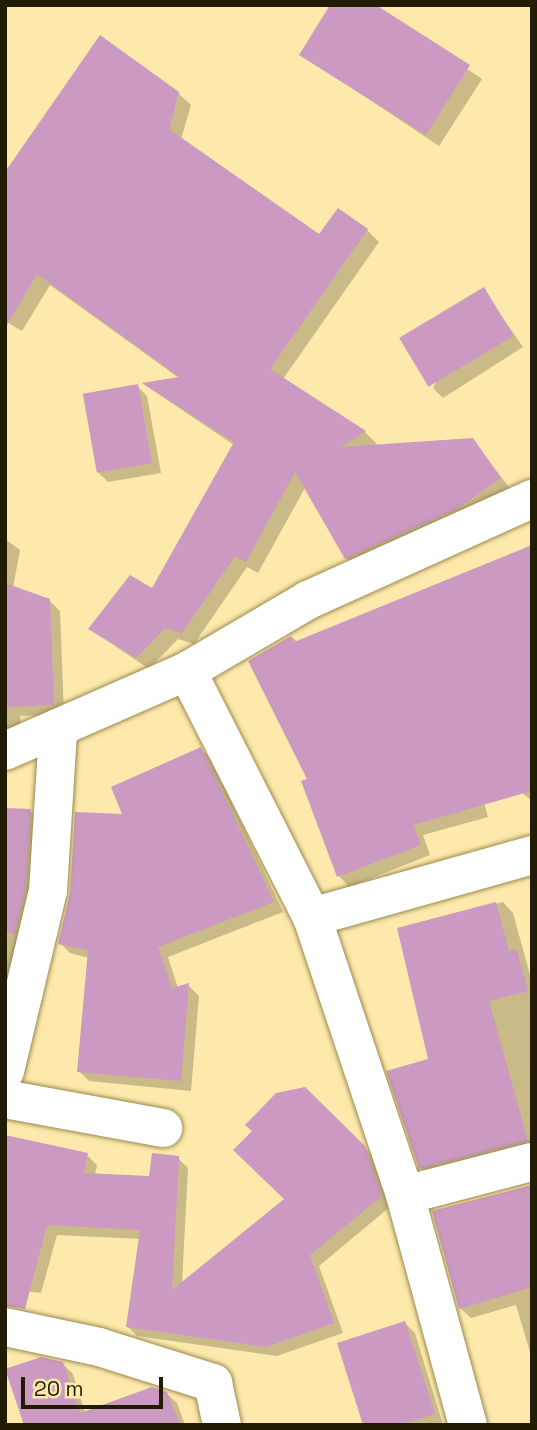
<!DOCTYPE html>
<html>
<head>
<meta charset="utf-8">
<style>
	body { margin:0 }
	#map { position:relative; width:537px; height:1430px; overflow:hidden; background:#fce9ab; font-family:"Space Grotesk",sans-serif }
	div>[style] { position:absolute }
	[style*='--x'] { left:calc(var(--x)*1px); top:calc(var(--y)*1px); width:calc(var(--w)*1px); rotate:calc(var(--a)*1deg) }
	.shadow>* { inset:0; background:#0003 }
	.building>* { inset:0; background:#cb99c2; transform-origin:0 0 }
	.roads { filter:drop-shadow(0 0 2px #9b894e) drop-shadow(0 0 2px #9b894e) }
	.minor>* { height:38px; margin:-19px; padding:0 19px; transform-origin:19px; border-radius:19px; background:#fff }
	span { translate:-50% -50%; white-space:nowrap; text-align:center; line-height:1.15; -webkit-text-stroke:5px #fce9ab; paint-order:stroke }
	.frame { position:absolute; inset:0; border:7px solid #231c04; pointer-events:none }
	.scale { position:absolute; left:21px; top:1377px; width:142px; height:32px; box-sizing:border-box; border:4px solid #231c04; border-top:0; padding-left:9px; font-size:21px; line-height:24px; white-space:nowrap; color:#231c04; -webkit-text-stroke:5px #fce9ab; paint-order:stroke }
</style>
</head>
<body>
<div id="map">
	<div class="shadow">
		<i style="clip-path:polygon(373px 5px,482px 79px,439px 146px,301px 54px)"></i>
		<i style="clip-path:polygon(178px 93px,191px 105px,181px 139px,320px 236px,367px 230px,379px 242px,283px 379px,365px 432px,377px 444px,372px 446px,472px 439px,512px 491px,358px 570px,346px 558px,306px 486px,258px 573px,247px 567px,194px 644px,178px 639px,149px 669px,90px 629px,153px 590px,234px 445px,145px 385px,179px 378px,50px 285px,22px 331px,5px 321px,5px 175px)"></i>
		<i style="clip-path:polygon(483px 289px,523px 347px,443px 398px,433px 388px)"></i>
		<i style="clip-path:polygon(137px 386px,147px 396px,161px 473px,108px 482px,98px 472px)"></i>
		<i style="clip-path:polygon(5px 539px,20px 550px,13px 588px,49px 600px,60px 611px,64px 714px,20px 716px,21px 734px,5px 742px)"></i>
		<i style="clip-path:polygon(532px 546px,532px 801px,470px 750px,488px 817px,423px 835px,430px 855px,349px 887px,339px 876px,303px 782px,309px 780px,250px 662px,292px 637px,303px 647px)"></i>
		<i style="clip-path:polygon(201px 749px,211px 759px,283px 912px,168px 957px,178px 988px,188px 985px,199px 996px,191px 1091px,89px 1081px,79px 1071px,89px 958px,70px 953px,60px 943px,124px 816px)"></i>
		<i style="clip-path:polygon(5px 809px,30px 811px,40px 820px,35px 898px,5px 1024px)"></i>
		<i style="clip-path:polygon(503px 902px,513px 913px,532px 982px,532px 1152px,431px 1178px,421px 1168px,430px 1060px,399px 930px)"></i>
		<i style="clip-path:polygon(304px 1088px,375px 1158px,391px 1206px,319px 1266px,343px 1333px,277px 1356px,137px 1336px,127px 1326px,141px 1239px,57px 1235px,41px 1293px,5px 1289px,87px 1155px,97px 1165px,95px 1175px,150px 1178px,178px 1158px,188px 1168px,182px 1284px,287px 1200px)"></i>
		<i style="clip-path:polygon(532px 1186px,532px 1359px,516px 1305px,471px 1318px,460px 1308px)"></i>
		<i style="clip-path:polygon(405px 1323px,415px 1333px,443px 1425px,365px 1425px)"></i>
		<i style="clip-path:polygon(62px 1363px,73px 1374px,89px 1425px,26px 1425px)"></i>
		<i style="clip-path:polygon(166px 1393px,177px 1403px,185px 1425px,112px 1425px)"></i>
	</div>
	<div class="building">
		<i style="clip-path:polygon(330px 5px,376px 5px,470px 65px,426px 135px,299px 55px)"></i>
		<i style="clip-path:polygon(100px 35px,179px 92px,169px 129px,319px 234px,338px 208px,368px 229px,270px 369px,366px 431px,341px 447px,473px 438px,501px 478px,457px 509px,345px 559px,295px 472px,246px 562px,235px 556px,182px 633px,165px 628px,136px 658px,88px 629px,130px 575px,152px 588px,234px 442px,142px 383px,179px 377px,37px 274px,5px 328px,5px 172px)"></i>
		<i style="left:484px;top:287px;width:57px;height:99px;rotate:59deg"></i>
		<i style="left:138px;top:384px;width:80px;height:56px;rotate:80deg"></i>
		<i style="clip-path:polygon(532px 545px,532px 791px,413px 825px,421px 845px,337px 877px,301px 781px,307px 779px,248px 661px,291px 636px,294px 642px)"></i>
		<i style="clip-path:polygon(5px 583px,50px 599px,54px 705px,5px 707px)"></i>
		<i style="clip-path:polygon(201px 747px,274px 902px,158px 947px,172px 988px,189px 983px,181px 1081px,77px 1072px,88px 950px,58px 944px,70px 893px,75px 812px,122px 814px,111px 787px)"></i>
		<i style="clip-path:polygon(5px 808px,31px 809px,26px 888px,15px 934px,5px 931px)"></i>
		<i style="clip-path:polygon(496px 902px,509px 951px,517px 950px,528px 991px,489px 1001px,528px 1141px,419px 1169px,386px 1071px,428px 1059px,397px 928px)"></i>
		<i style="clip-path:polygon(305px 1087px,365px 1146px,382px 1196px,310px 1255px,334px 1323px,266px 1347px,126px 1327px,140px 1230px,47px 1225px,25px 1309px,5px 1306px,5px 1135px,88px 1153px,84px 1173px,149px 1176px,152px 1153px,179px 1156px,172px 1290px,284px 1199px,233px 1150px,252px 1131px,245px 1125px,276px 1093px)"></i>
		<i style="clip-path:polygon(532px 1185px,532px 1287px,459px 1309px,432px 1211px)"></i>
		<i style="clip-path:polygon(405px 1321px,435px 1414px,400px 1425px,363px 1425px,337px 1343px)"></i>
		<i style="clip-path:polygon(41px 1357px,63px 1362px,80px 1413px,152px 1387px,167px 1392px,180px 1425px,24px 1425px,5px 1369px)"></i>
	</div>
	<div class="roads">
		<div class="minor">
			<i style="--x:187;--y:671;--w:276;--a:63.1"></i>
			<i style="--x:312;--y:917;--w:293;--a:71.5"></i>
			<i style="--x:405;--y:1195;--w:238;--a:74.7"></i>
			<i style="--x:5;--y:751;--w:199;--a:-23.7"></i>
			<i style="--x:187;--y:671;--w:140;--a:-30.4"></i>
			<i style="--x:308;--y:600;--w:246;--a:-24.3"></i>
			<i style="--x:312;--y:917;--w:229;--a:-15.7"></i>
			<i style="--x:5;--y:1071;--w:185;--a:-76.6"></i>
			<i style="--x:48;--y:891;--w:160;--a:-86.4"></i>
			<i style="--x:5;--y:1099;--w:161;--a:10.4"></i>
			<i style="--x:405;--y:1195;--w:131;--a:-14.6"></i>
			<i style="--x:5;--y:1327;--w:96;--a:12"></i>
			<i style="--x:99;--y:1347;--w:120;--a:17.5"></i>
			<i style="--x:213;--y:1383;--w:43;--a:77.9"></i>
		</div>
	</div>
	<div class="frame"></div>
	<div class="scale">20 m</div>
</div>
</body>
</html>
